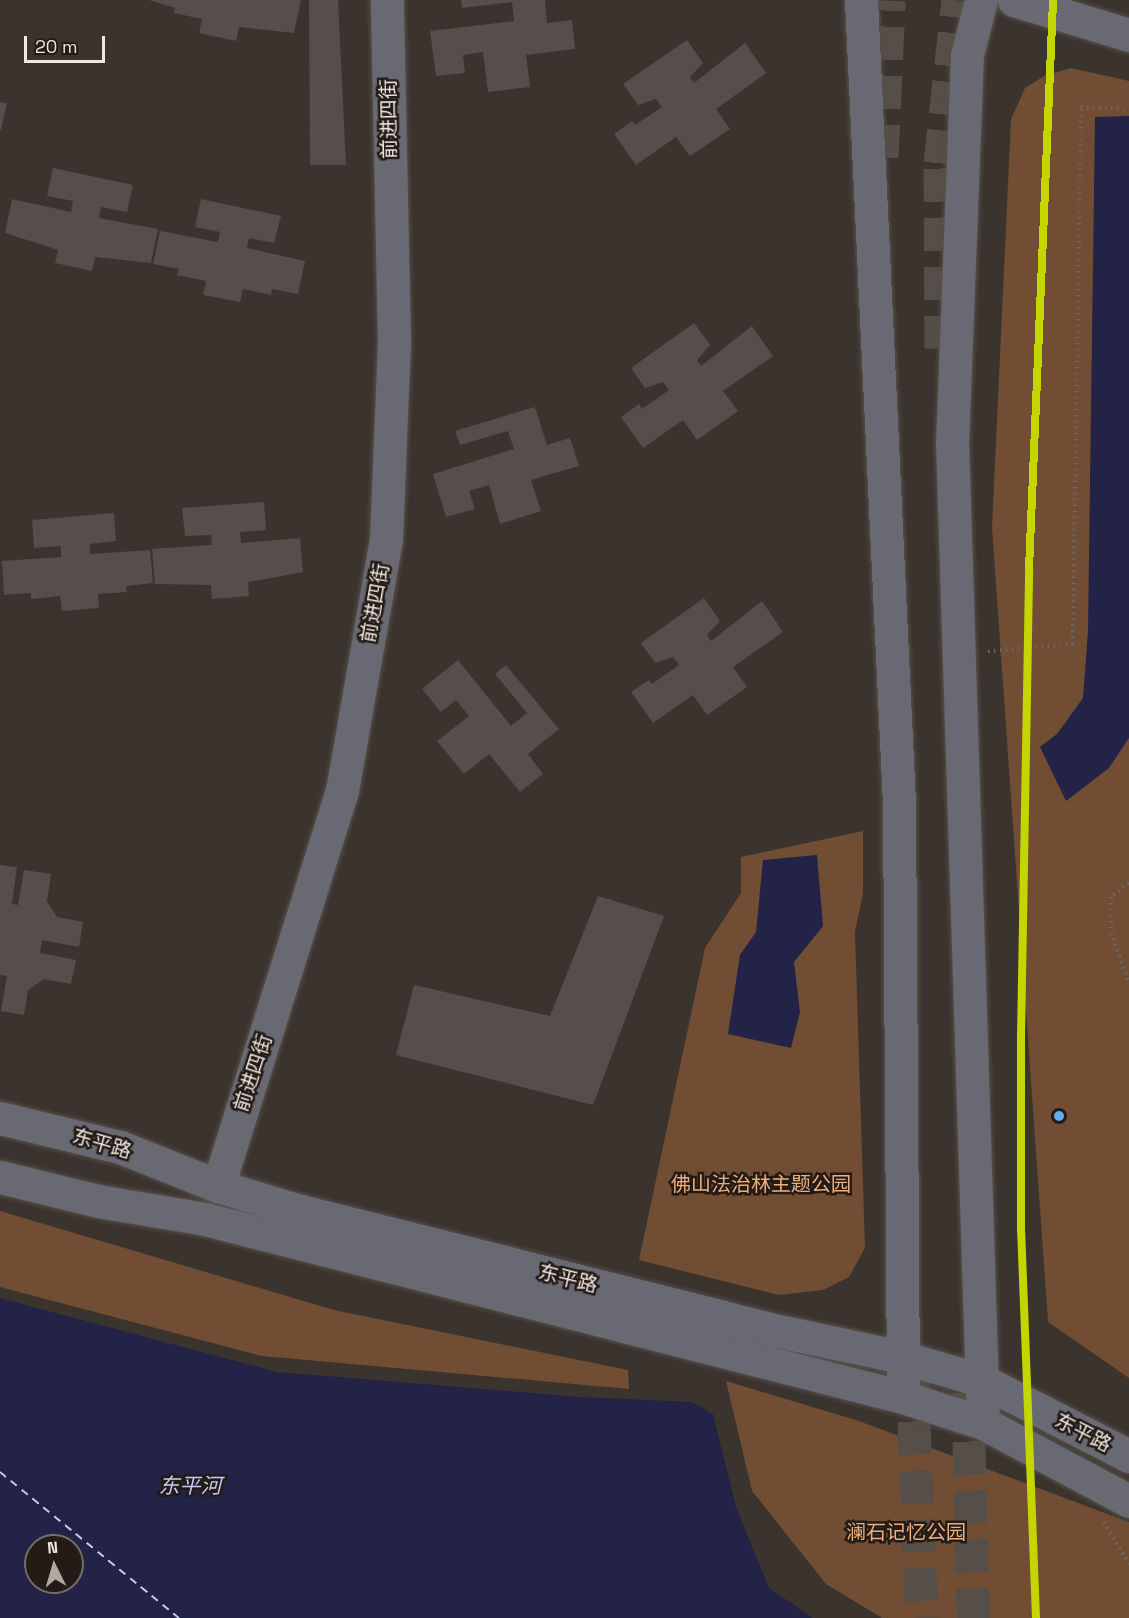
<!DOCTYPE html>
<html>
<head>
<meta charset="utf-8">
<style>
	body { margin:0 }
	#map { position:relative; width:1129px; height:1618px; overflow:hidden; background:#3b332d; font-family:"Space Grotesk","Noto Sans SC",sans-serif }
	div>[style] { position:absolute }
	[style*='--x'] { left:calc(var(--x)*1px); top:calc(var(--y)*1px); width:calc(var(--w)*1px); rotate:calc(var(--a)*1deg) }
	.green>* { inset:0; background:#714d33 }
	.water>* { inset:0; background:#222346 }
	.ferry>* { height:1.5px; margin-top:-0.75px; transform-origin:0; background:repeating-linear-gradient(90deg,#c4cbf7 0 8px,transparent 0 14px) }
	.building>* { inset:0; background:#554e4a }
	.secondary-tunnel>* { height:33px; margin-top:-16.5px; transform-origin:0; background:repeating-linear-gradient(90deg,#564e48 0 33px,transparent 0 49px) }
	.path>* { height:4px; margin-top:-2px; transform-origin:0; background:repeating-linear-gradient(90deg,#6a686d 0 1.5px,transparent 0 6px) }
	.roads { filter:drop-shadow(0 0 2px #57504a) drop-shadow(0 0 2px #57504a) }
	.secondary>* { height:33px; margin:-16.5px; padding:0 16.5px; transform-origin:16.5px; border-radius:16.5px; background:#696973 }
	.metro-1>* { height:8px; margin:-4px; padding:0 4px; transform-origin:4px; border-radius:4px; background:#c4d600 }
	.dots>* { width:16px; height:16px; translate:-50% -50%; box-sizing:border-box; border:3px solid #221b16; border-radius:50% }
	span { translate:-50% -50%; white-space:nowrap; text-align:center; line-height:1.15; -webkit-text-stroke:5px #221b16; paint-order:stroke }
	.street-label { font-size:20px; color:#f2e7e0 }
	.park-label { font-size:20px; color:#f2ad7c }
	.water-label { font-size:21px; color:#c4cbf7; font-style:italic }
	.north { position:absolute; left:24px; top:1534px; width:60px; height:60px; box-sizing:border-box; background:#221b16; border:2px solid #756d67; border-radius:50%; rotate:355deg; font-size:16px; font-weight:700; line-height:24px; text-align:center; color:#f2e7e0 }
	.north::after { content:''; display:block; margin:auto; width:21px; height:27px; background:#b2a8a1; clip-path:polygon(50% 0,100% 100%,50% 72%,0 100%) }
	.scale { position:absolute; left:24px; top:36px; width:81px; height:27px; box-sizing:border-box; border:3px solid #f2e7e0; border-top:0; padding-left:8px; font-size:18px; line-height:21px; white-space:nowrap; color:#f2e7e0; -webkit-text-stroke:4px #221b16; paint-order:stroke }
</style>
</head>
<body>
<div id="map">
	<div class="green">
		<i style="clip-path:polygon(1071px 68px,1129px 81px,1129px 1378px,1048px 1322px,992px 528px,1011px 119px,1025px 88px,1044px 76px)"></i>
		<i style="clip-path:polygon(863px 831px,863px 893px,855px 932px,865px 1248px,849px 1277px,823px 1290px,779px 1295px,639px 1260px,705px 948px,741px 893px,741px 857px)"></i>
		<i style="clip-path:polygon(0 1211px,334px 1310px,628px 1370px,629px 1389px,262px 1356px,0 1287px)"></i>
		<i style="clip-path:polygon(726px 1381px,859px 1421px,1129px 1522px,1129px 1618px,882px 1618px,826px 1584px,752px 1491px)"></i>
	</div>
	<div class="water">
		<i style="clip-path:polygon(1129px 116px,1129px 738px,1109px 768px,1066px 801px,1040px 747px,1057px 734px,1083px 698px,1088px 631px,1095px 117px)"></i>
		<i style="clip-path:polygon(817px 855px,823px 926px,794px 962px,800px 1012px,791px 1048px,728px 1034px,740px 955px,756px 932px,763px 860px)"></i>
		<i style="clip-path:polygon(evenodd,0 1298px,277px 1372px,580px 1397px,692px 1402px,713px 1414px,736px 1507px,769px 1588px,813px 1618px,0 1618px,0 1298px,36px 1546px,72px 1546px,72px 1582px,36px 1582px,36px 1546px)"></i>
	</div>
	<div class="ferry">
		<i style="--x:0;--y:1472;--w:231;--a:39.2"></i>
	</div>
	<div class="building">
		<i style="clip-path:polygon(149px 0,301px 0,294px 33px,239px 27px,236px 41px,199px 33px,202px 19px,174px 13px,175px 8px)"></i>
		<i style="clip-path:polygon(309px 0,338px 0,346px 165px,310px 165px)"></i>
		<i style="clip-path:polygon(461px 0,545px 0,547px 23px,572px 20px,575px 49px,526px 55px,530px 87px,488px 92px,483px 52px,463px 55px,465px 73px,436px 76px,430px 31px,514px 21px,512px 2px,462px 8px)"></i>
		<i style="clip-path:polygon(687px 40px,703px 63px,690px 77px,694px 83px,745px 43px,766px 73px,716px 109px,730px 129px,690px 156px,676px 137px,636px 165px,614px 134px,632px 121px,635px 125px,662px 107px,656px 99px,638px 105px,623px 84px)"></i>
		<i style="clip-path:polygon(0 102px,7px 103px,1px 130px,0 130px)"></i>
		<i style="clip-path:polygon(53px 168px,133px 185px,127px 212px,101px 207px,99px 218px,158px 229px,151px 263px,95px 257px,92px 271px,55px 263px,58px 250px,5px 233px,12px 199px,71px 212px,73px 201px,47px 196px)"></i>
		<i style="clip-path:polygon(201px 199px,281px 216px,274px 243px,249px 238px,247px 248px,305px 261px,298px 294px,272px 289px,271px 295px,243px 289px,240px 302px,203px 295px,206px 281px,177px 275px,179px 269px,153px 264px,160px 231px,218px 242px,220px 232px,195px 227px)"></i>
		<i style="clip-path:polygon(694px 323px,710px 345px,697px 360px,701px 366px,752px 326px,773px 356px,723px 391px,738px 411px,697px 440px,683px 420px,643px 448px,621px 417px,639px 404px,642px 409px,669px 390px,663px 382px,645px 388px,631px 368px)"></i>
		<i style="clip-path:polygon(535px 407px,547px 445px,570px 438px,579px 466px,531px 480px,541px 511px,500px 524px,489px 485px,469px 491px,475px 509px,446px 517px,433px 474px,514px 449px,508px 431px,460px 445px,455px 431px)"></i>
		<i style="clip-path:polygon(264px 502px,266px 530px,240px 532px,241px 543px,300px 538px,303px 572px,248px 582px,249px 596px,212px 599px,211px 585px,155px 584px,152px 549px,212px 545px,211px 535px,185px 536px,182px 508px)"></i>
		<i style="clip-path:polygon(114px 513px,116px 541px,90px 544px,90px 554px,150px 550px,153px 583px,126px 586px,127px 592px,98px 594px,99px 608px,62px 611px,60px 596px,31px 599px,31px 593px,4px 595px,2px 561px,61px 557px,61px 546px,34px 548px,32px 520px)"></i>
		<i style="clip-path:polygon(704px 598px,720px 621px,707px 635px,711px 641px,762px 601px,783px 632px,733px 667px,747px 687px,707px 715px,693px 695px,653px 723px,631px 692px,649px 680px,652px 684px,679px 665px,673px 657px,655px 663px,641px 643px)"></i>
		<i style="clip-path:polygon(458px 660px,511px 726px,527px 713px,495px 674px,506px 665px,559px 729px,528px 754px,543px 774px,520px 792px,489px 754px,464px 774px,437px 741px,469px 716px,456px 700px,441px 712px,422px 689px)"></i>
		<i style="clip-path:polygon(0 865px,17px 867px,12px 904px,18px 905px,24px 870px,51px 874px,47px 901px,57px 917px,83px 922px,79px 947px,42px 940px,40px 953px,76px 960px,71px 984px,44px 979px,28px 990px,24px 1015px,1px 1011px,7px 976px,0 975px)"></i>
		<i style="clip-path:polygon(598px 896px,664px 916px,593px 1105px,396px 1055px,414px 985px,550px 1016px)"></i>
	</div>
	<div class="secondary-tunnel">
		<i style="--x:882;--y:157;--w:157;--a:-87.4"></i>
		<i style="--x:941;--y:348;--w:185;--a:-90.3"></i>
		<i style="--x:940;--y:163;--w:164;--a:-83.7"></i>
		<i style="--x:912;--y:1372;--w:246;--a:87.7"></i>
		<i style="--x:968;--y:1392;--w:226;--a:88.7"></i>
	</div>
	<div class="path">
		<i style="--x:988;--y:651;--w:85;--a:-4.7"></i>
		<i style="--x:1073;--y:644;--w:537;--a:-89.15"></i>
		<i style="--x:1081;--y:107;--w:48;--a:3.6"></i>
		<i style="--x:1129;--y:883;--w:23;--a:142"></i>
		<i style="--x:1111;--y:897;--w:36;--a:90"></i>
		<i style="--x:1111;--y:933;--w:53;--a:70.2"></i>
		<i style="--x:1104;--y:1522;--w:49;--a:59.2"></i>
	</div>
	<div class="roads">
		<div class="secondary">
			<i style="--x:861;--y:0;--w:803;--a:87.29"></i>
			<i style="--x:899;--y:802;--w:595;--a:89.61"></i>
			<i style="--x:981;--y:0;--w:57;--a:104.3"></i>
			<i style="--x:967;--y:55;--w:386;--a:92.2"></i>
			<i style="--x:952;--y:441;--w:982;--a:88.19"></i>
			<i style="--x:1014;--y:0;--w:120;--a:16.9"></i>
			<i style="--x:0;--y:1118;--w:123;--a:13.6"></i>
			<i style="--x:120;--y:1147;--w:105;--a:21.7"></i>
			<i style="--x:218;--y:1186;--w:78;--a:17"></i>
			<i style="--x:293;--y:1209;--w:491;--a:14.1"></i>
			<i style="--x:769;--y:1329;--w:136;--a:11.9"></i>
			<i style="--x:902;--y:1357;--w:84;--a:16.5"></i>
			<i style="--x:983;--y:1381;--w:164;--a:27.2"></i>
			<i style="--x:0;--y:1177;--w:101;--a:13.8"></i>
			<i style="--x:98;--y:1201;--w:109;--a:9.5"></i>
			<i style="--x:205;--y:1219;--w:720;--a:14.31"></i>
			<i style="--x:903;--y:1397;--w:84;--a:18"></i>
			<i style="--x:983;--y:1423;--w:166;--a:28.1"></i>
			<i style="--x:218;--y:1186;--w:414;--a:-72.6"></i>
			<i style="--x:342;--y:791;--w:255;--a:-80.1"></i>
			<i style="--x:386;--y:540;--w:198;--a:-87.7"></i>
			<i style="--x:394;--y:342;--w:342;--a:-91.2"></i>
		</div>
	</div>
	<div class="metro-1">
		<i style="--x:1036;--y:1618;--w:387;--a:-92.2"></i>
		<i style="--x:1021;--y:1231;--w:194;--a:-90"></i>
		<i style="--x:1021;--y:1037;--w:468;--a:-89"></i>
		<i style="--x:1029;--y:569;--w:570;--a:-87.58"></i>
	</div>
	<div class="dots">
		<i style="left:1059px;top:1116px;background:#60acee"></i>
	</div>
	<div class="street-label">
		<span style="left:389px;top:119px;rotate:-91deg">前进四街</span>
		<span style="left:375px;top:603px;rotate:-80deg">前进四街</span>
		<span style="left:253px;top:1073px;rotate:-72deg">前进四街</span>
		<span style="left:102px;top:1144px;rotate:16deg">东平路</span>
		<span style="left:568px;top:1279px;rotate:14deg">东平路</span>
		<span style="left:1083px;top:1433px;rotate:27deg">东平路</span>
	</div>
	<div class="park-label">
		<span style="left:761px;top:1184px">佛山法治林主题公园</span>
		<span style="left:906px;top:1532px">澜石记忆公园</span>
	</div>
	<div class="water-label">
		<span style="left:190px;top:1486px">东平河</span>
	</div>
	<div class="north">N</div>
	<div class="scale">20 m</div>
</div>
</body>
</html>
